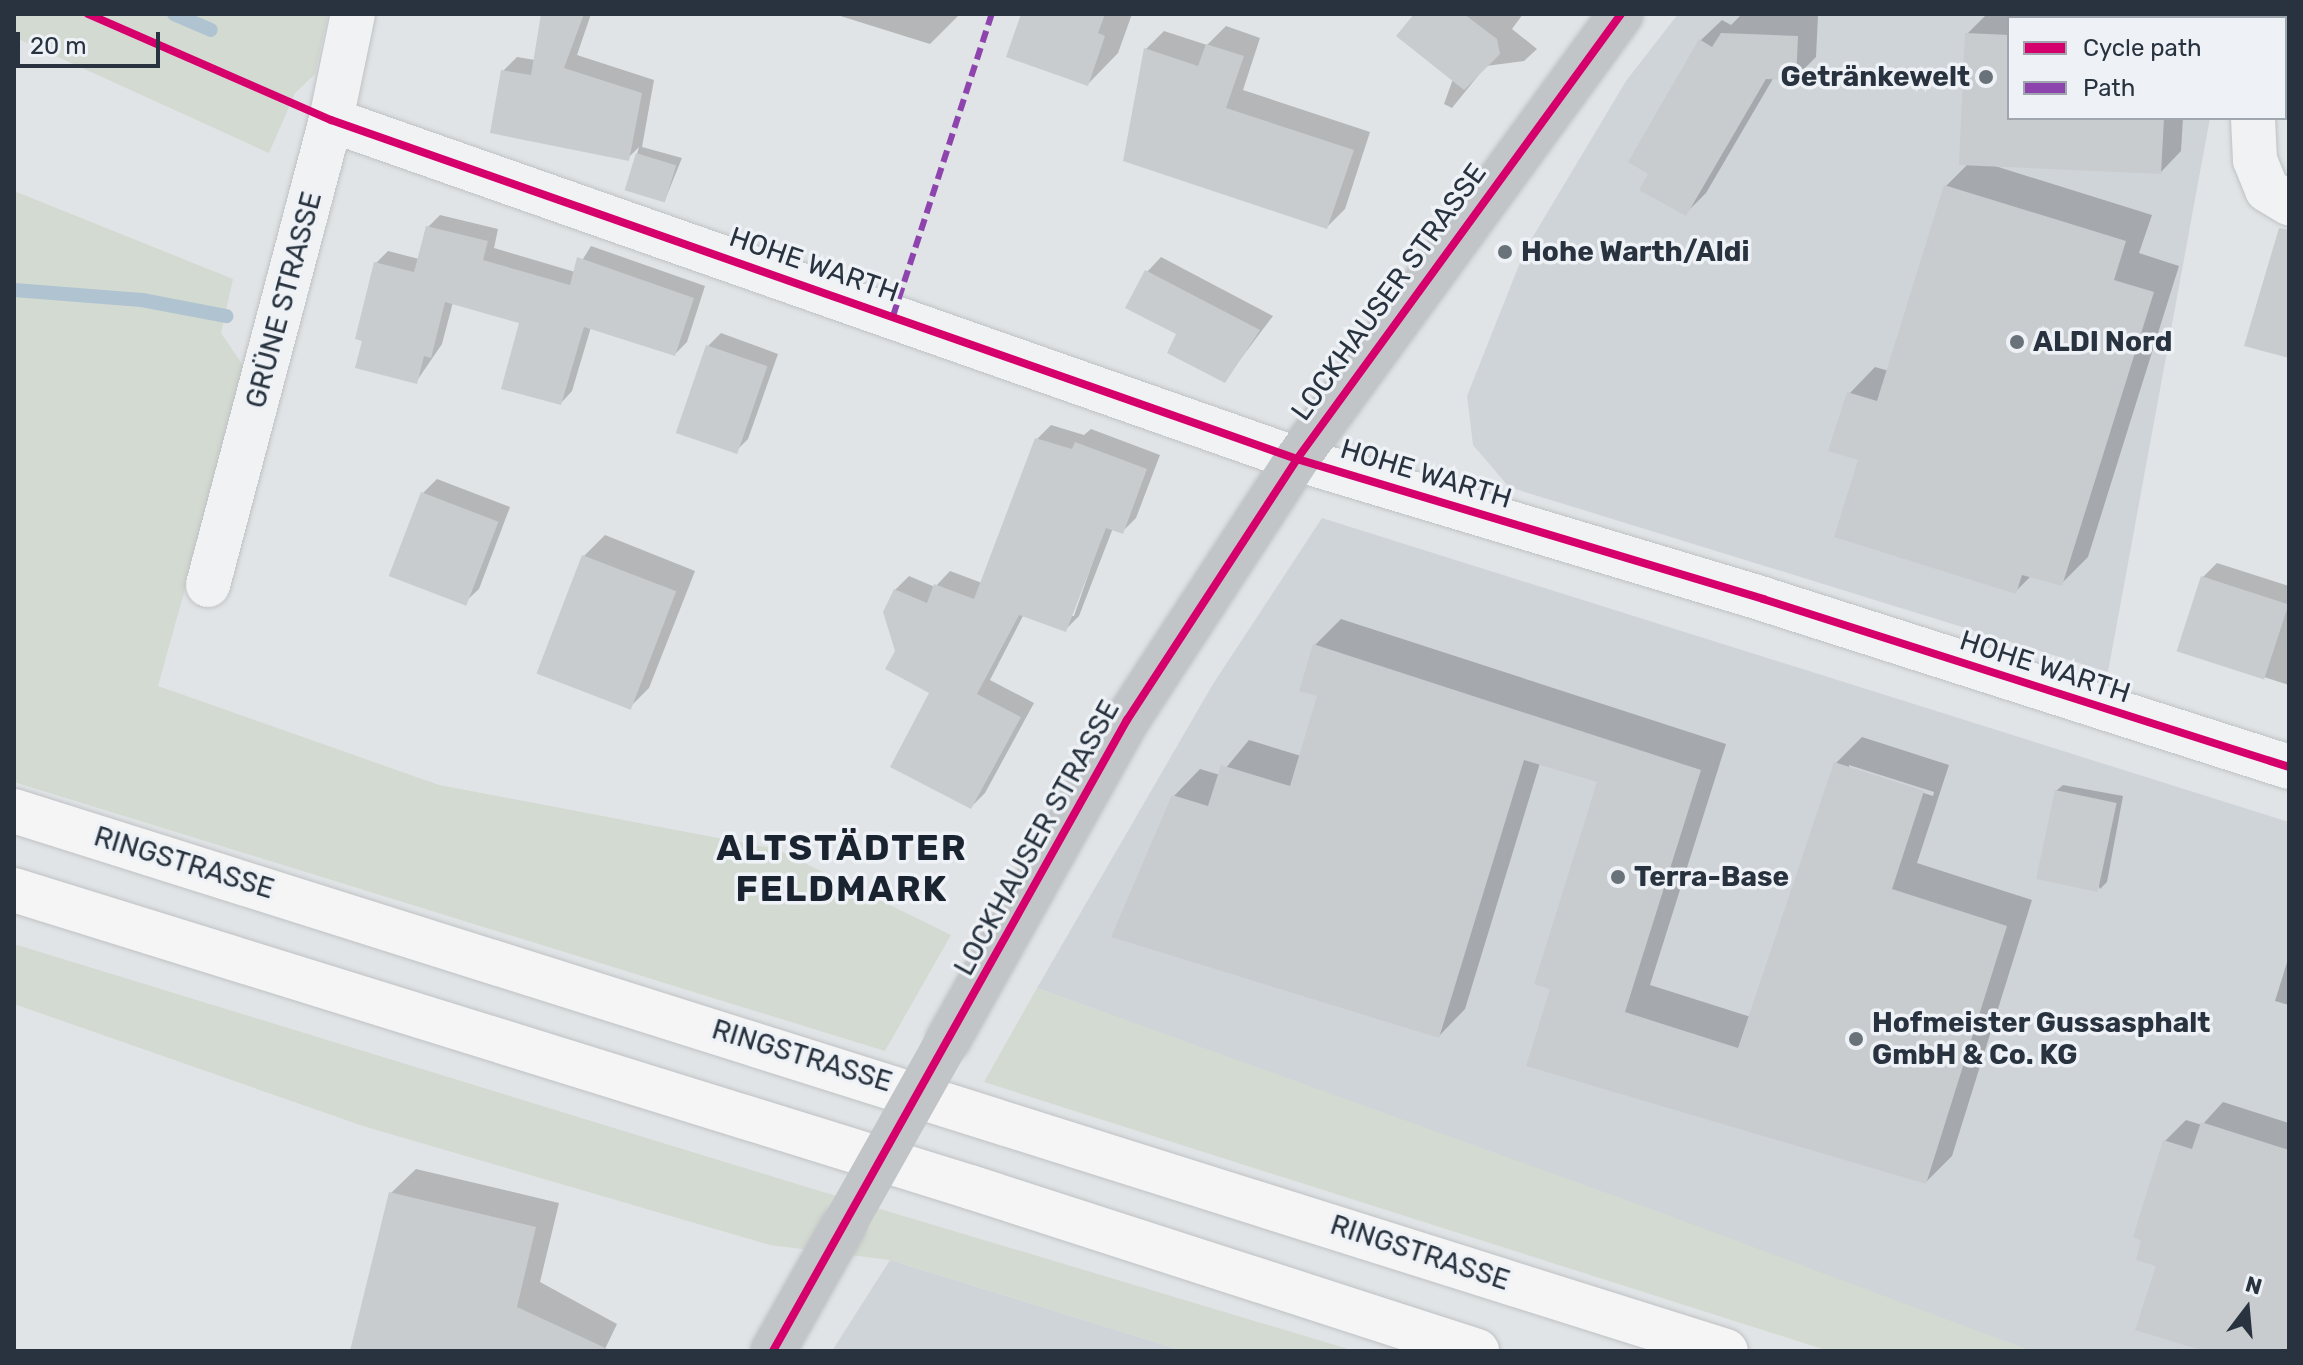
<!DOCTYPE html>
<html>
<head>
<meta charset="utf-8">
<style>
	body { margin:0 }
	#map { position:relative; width:2303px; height:1365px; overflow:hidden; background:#e1e4e6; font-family:Rubik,sans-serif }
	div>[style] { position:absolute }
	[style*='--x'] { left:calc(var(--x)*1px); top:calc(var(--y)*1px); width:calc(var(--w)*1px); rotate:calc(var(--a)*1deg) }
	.built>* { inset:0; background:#cfd4d9 }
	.green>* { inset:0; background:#d3dad1 }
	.shadow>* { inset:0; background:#0003 }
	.stream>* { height:14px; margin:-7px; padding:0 7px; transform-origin:7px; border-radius:7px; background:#afc3d1 }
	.building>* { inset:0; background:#c9ccce; transform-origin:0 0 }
	.roads { filter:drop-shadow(0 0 2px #bfc2c4) drop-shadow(0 0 2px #bfc2c4) }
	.street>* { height:44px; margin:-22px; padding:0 22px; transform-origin:22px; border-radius:22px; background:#f1f2f3 }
	.secondary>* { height:44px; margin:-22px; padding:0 22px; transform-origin:22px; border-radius:22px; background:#c2c5c8 }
	.highway>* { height:44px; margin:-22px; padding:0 22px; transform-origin:22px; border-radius:22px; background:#f5f5f6 }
	.secondary-bridge>* { height:44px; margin:-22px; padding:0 22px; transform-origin:22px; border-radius:22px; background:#c2c5c8 }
	.quiet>* { height:6px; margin-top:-3px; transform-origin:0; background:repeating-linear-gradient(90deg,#8e44ad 0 12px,transparent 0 18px) }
	.cycleway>* { height:8px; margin:-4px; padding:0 4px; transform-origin:4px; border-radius:4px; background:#d6006c }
	.dots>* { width:22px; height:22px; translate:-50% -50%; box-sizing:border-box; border:4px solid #eef2f6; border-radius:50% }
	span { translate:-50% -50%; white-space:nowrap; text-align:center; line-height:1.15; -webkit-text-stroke:7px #eef2f6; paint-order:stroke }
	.poi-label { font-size:28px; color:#28333f; font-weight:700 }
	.right { translate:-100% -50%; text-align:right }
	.left { translate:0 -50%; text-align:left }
	.street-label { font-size:28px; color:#28333f }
	.district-label { font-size:36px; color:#1a2430; font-weight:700; letter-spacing:2px }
	.frame { position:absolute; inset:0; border:16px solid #28333f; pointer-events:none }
	.legend { position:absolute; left:2007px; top:16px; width:280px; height:104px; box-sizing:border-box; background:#eef2f6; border:2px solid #9fa6ad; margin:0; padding:10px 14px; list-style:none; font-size:24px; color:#28333f }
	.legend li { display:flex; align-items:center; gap:16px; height:40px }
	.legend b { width:40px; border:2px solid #9fa6ad }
	.north { position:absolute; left:2207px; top:1269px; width:80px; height:80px; -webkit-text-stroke:6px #eef2f6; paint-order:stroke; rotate:16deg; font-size:22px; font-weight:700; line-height:32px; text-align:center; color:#28333f }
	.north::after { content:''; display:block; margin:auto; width:28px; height:36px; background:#28333f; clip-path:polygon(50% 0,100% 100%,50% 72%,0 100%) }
	.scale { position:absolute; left:16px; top:32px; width:144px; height:36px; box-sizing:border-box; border:4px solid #28333f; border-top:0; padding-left:10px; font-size:24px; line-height:28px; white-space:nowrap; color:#28333f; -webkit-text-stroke:6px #eef2f6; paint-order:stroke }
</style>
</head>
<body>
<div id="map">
	<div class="built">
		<i style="clip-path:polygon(1678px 14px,2217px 14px,2009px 18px,2009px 118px,2210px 118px,2108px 672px,1509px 487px,1473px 445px,1467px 396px,1525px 250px,1626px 81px)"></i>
		<i style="clip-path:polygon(1322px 518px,2289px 822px,2289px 1351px,2031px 1351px,1037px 988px,1213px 684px)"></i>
		<i style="clip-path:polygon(890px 1260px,1184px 1351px,832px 1351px)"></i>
	</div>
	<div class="green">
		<i style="clip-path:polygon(14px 14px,328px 14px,315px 74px,295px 93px,269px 153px,14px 37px)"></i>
		<i style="clip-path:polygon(14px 191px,233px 279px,221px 333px,246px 370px,158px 686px,439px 785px,776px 849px,951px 935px,885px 1051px,14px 782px)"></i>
		<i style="clip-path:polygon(14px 944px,800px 1185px,1355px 1351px,1184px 1351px,890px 1260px,770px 1245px,363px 1126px,14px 1004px)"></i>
		<i style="clip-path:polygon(1037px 988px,1665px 1214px,2031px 1351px,1829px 1351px,984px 1082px)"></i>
	</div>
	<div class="shadow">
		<i style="clip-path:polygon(543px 14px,591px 14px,577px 55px,654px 80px,642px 147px,682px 158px,665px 200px,627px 189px,639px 147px,628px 158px,503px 71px,517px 57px,535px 60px)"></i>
		<i style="clip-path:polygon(834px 14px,960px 14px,930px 44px)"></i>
		<i style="clip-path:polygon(1024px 14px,1132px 14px,1118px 53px,1088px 84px)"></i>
		<i style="clip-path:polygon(1416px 14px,1523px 14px,1512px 29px,1537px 49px,1524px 61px,1486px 66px,1452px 108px,1444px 104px,1453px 79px)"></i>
		<i style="clip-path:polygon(1742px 14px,1818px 16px,1816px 57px,1795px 78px,1774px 77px,1706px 193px,1685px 214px,1651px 173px,1701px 40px,1722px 20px,1731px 25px)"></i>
		<i style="clip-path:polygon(1987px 14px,2103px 18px,2009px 18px,2009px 118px,2183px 118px,2181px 151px,2161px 172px,1995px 166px,2152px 215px,2139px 253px,2179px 266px,2088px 557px,2061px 584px,2032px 575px,2015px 592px,1861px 459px,1849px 394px,1875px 367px,1889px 371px,1946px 186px,1968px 164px,1967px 34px)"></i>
		<i style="clip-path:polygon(2103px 14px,2207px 14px,2103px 18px)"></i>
		<i style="clip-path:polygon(1226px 26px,1260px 38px,1243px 90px,1370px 132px,1345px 209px,1327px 227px,1146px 49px,1164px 31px,1207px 45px)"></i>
		<i style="clip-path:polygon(440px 215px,498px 229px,494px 248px,575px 272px,591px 246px,705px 286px,687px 342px,675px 354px,591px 327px,572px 391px,561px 403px,522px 321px,453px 302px,442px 344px,416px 382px,364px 339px,376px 263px,388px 251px,419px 259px,428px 227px)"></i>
		<i style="clip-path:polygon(1161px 257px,1273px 316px,1224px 381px,1179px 334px,1147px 272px)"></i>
		<i style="clip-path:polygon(721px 333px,778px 354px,748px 439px,735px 452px,708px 346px)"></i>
		<i style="clip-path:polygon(evenodd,1051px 425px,1084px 435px,1091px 429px,1160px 455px,1136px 518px,1122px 532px,1113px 528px,1079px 616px,1065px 630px,1024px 614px,990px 680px,1034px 703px,985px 793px,971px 807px,932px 692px,898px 651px,895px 590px,909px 576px,935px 587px,950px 571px,982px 583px,1037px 439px,1051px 425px,1108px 518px,1074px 616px,1070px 616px,1108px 518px)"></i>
		<i style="clip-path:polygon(437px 479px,510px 507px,479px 589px,464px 603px,423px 493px)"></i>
		<i style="clip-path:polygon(605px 535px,695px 571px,649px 688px,628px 709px,584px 556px)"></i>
		<i style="clip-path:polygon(2217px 563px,2289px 586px,2289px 685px,2180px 650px,2203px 577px)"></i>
		<i style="clip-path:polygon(evenodd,1341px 619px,1726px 744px,1650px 985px,1751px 1017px,1836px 763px,1862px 737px,1949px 765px,1917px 863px,2032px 900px,1952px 1156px,1926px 1182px,1553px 988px,1600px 781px,1540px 763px,1465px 1009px,1439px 1036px,1174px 796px,1200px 769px,1220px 775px,1249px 740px,1301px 756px,1320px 695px,1315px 645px,1341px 619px,1849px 765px,1934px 792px,1933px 796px,1849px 769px,1849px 765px)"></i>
		<i style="clip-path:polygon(2063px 785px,2123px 796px,2107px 882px,2100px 889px,2056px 791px)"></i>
		<i style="clip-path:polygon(2289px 956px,2289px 1005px,2275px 1001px)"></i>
		<i style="clip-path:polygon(2223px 1102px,2289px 1123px,2289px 1351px,2211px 1351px,2158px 1264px,2165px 1141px,2186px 1120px,2202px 1125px)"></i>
		<i style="clip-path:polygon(416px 1169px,559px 1203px,540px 1282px,617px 1324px,604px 1351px,352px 1351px,391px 1193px)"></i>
	</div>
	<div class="stream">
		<i style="--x:174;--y:14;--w:40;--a:23.4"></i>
		<i style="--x:14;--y:290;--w:128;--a:4.5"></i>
		<i style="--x:142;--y:300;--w:86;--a:10.8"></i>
	</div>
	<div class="building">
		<i style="clip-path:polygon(541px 14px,584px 14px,564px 68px,642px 93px,629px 161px,490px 133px,501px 70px,531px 75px)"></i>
		<i style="clip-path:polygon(1021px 14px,1105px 14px,1098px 33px,1105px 36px,1088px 86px,1006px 57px)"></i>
		<i style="clip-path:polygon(1414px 14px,1464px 14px,1497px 39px,1500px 54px,1464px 90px,1396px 36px)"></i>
		<i style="clip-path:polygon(1721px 33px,1798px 36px,1796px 80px,1766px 79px,1686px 216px,1639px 190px,1648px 174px,1628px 162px,1699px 39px,1712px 47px)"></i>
		<i style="clip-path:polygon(1965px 33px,2009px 35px,2009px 118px,2164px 118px,2161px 174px,1959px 165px)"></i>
		<i style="clip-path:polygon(1206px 44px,1244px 56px,1226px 108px,1354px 150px,1327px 229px,1123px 161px,1144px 48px,1198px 66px)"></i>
		<i style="left:636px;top:153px;width:42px;height:39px;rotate:17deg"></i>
		<i style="clip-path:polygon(1944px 185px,2126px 241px,2114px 280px,2154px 292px,2062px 586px,2022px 575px,2016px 594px,1834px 537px,1858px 460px,1828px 451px,1847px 392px,1877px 401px)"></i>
		<i style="clip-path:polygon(426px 226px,488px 241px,483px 260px,570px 285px,577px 257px,694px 298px,675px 356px,584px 327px,561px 405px,501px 389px,519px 323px,445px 302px,431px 358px,424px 356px,417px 384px,355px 368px,362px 341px,355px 339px,374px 262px,414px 272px)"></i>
		<i style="clip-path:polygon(2279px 228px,2289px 230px,2289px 358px,2244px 346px)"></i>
		<i style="clip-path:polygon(1145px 270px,1260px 330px,1225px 383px,1167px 353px,1176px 334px,1125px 308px)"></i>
		<i style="left:706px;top:345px;width:65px;height:93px;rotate:19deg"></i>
		<i style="clip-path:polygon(1035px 438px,1072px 449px,1075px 442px,1147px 469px,1123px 534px,1106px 528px,1066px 632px,1019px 615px,977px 694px,1021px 717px,971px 809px,890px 767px,929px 693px,885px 669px,895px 651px,883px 612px,894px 589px,927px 603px,934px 584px,974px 599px)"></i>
		<i style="left:421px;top:492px;width:83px;height:90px;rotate:21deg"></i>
		<i style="left:582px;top:555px;width:101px;height:127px;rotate:21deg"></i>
		<i style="left:2201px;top:576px;width:92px;height:79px;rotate:18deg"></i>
		<i style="clip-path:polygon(1313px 644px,1701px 770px,1625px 1012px,1738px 1048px,1834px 762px,1924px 791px,1892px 889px,2007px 926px,1926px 1184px,1526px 1066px,1550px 989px,1534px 984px,1597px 782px,1524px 760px,1439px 1038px,1111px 937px,1172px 795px,1208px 806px,1221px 765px,1290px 786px,1317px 696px,1299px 691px)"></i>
		<i style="left:2055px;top:790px;width:63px;height:91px;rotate:12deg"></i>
		<i style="clip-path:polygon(2201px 1122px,2289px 1150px,2289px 1351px,2204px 1351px,2135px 1330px,2156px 1266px,2136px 1260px,2141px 1241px,2133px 1237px,2163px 1140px,2192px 1149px)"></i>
		<i style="clip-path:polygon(389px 1192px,536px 1227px,517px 1307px,612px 1351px,350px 1351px)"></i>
	</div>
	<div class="roads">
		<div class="street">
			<i style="--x:2261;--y:18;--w:4;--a:-90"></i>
			<i style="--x:2253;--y:118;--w:42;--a:87.3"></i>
			<i style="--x:2255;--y:160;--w:32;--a:68"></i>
			<i style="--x:2267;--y:190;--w:26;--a:31"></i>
			<i style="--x:331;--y:120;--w:1024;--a:19.34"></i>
			<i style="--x:1297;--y:459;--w:487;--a:16.7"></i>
			<i style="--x:1763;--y:599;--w:552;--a:17.71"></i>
			<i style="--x:208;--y:585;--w:481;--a:-75.2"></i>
			<i style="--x:331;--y:120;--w:108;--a:-78.3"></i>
		</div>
		<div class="secondary">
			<i style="--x:948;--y:1040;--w:367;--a:-60.8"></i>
			<i style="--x:1127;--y:720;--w:311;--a:-56.9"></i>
			<i style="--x:1297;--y:459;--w:550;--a:-53.94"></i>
			<i style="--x:773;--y:1351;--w:142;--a:-60.6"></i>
		</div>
		<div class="highway">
			<i style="--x:14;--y:811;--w:1795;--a:17.51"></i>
			<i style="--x:14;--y:890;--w:1001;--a:17.26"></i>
			<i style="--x:970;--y:1187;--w:533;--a:17.92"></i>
		</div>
	</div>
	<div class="secondary-bridge">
		<i style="--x:843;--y:1227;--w:214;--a:-60.7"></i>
	</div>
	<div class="quiet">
		<i style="--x:893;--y:316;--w:318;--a:-71.9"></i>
	</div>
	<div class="cycleway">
		<i style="--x:88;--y:14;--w:265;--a:23.6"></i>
		<i style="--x:331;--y:120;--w:1024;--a:19.34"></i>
		<i style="--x:1297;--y:459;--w:487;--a:16.7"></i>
		<i style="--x:1763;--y:599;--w:552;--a:17.71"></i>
		<i style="--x:773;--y:1351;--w:724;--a:-60.71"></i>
		<i style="--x:1127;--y:720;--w:311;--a:-56.9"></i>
		<i style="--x:1297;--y:459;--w:550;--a:-53.94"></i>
	</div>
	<div class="dots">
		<i style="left:1986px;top:77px;background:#697179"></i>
		<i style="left:1505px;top:252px;background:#697179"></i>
		<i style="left:2017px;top:342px;background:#697179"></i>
		<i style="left:1618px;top:877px;background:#697179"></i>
		<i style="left:1856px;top:1039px;background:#697179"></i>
	</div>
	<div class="poi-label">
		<span class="right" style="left:1970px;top:77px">Getränkewelt</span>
		<span class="left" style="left:1521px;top:252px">Hohe Warth/Aldi</span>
		<span class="left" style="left:2033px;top:342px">ALDI Nord</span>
		<span class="left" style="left:1634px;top:877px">Terra-Base</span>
		<span class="left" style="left:1872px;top:1039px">Hofmeister Gussasphalt<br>GmbH &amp; Co. KG</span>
	</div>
	<div class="street-label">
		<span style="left:814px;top:265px;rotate:19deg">HOHE WARTH</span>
		<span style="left:1389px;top:292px;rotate:-54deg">LOCKHAUSER STRASSE</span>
		<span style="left:284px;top:300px;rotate:-75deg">GRÜNE STRASSE</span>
		<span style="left:1426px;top:474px;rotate:17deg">HOHE WARTH</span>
		<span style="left:2045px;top:667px;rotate:18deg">HOHE WARTH</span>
		<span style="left:1037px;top:838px;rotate:-61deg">LOCKHAUSER STRASSE</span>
		<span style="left:184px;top:863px;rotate:17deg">RINGSTRASSE</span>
		<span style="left:802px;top:1056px;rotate:17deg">RINGSTRASSE</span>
		<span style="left:1420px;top:1253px;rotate:18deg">RINGSTRASSE</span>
	</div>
	<div class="district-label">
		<span style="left:842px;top:868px">ALTSTÄDTER<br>FELDMARK</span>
	</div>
	<div class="frame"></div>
	<ul class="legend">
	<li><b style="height:10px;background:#d6006c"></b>Cycle path</li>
	<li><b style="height:10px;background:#8e44ad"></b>Path</li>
	</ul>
	<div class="north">N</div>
	<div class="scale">20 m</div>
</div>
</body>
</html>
